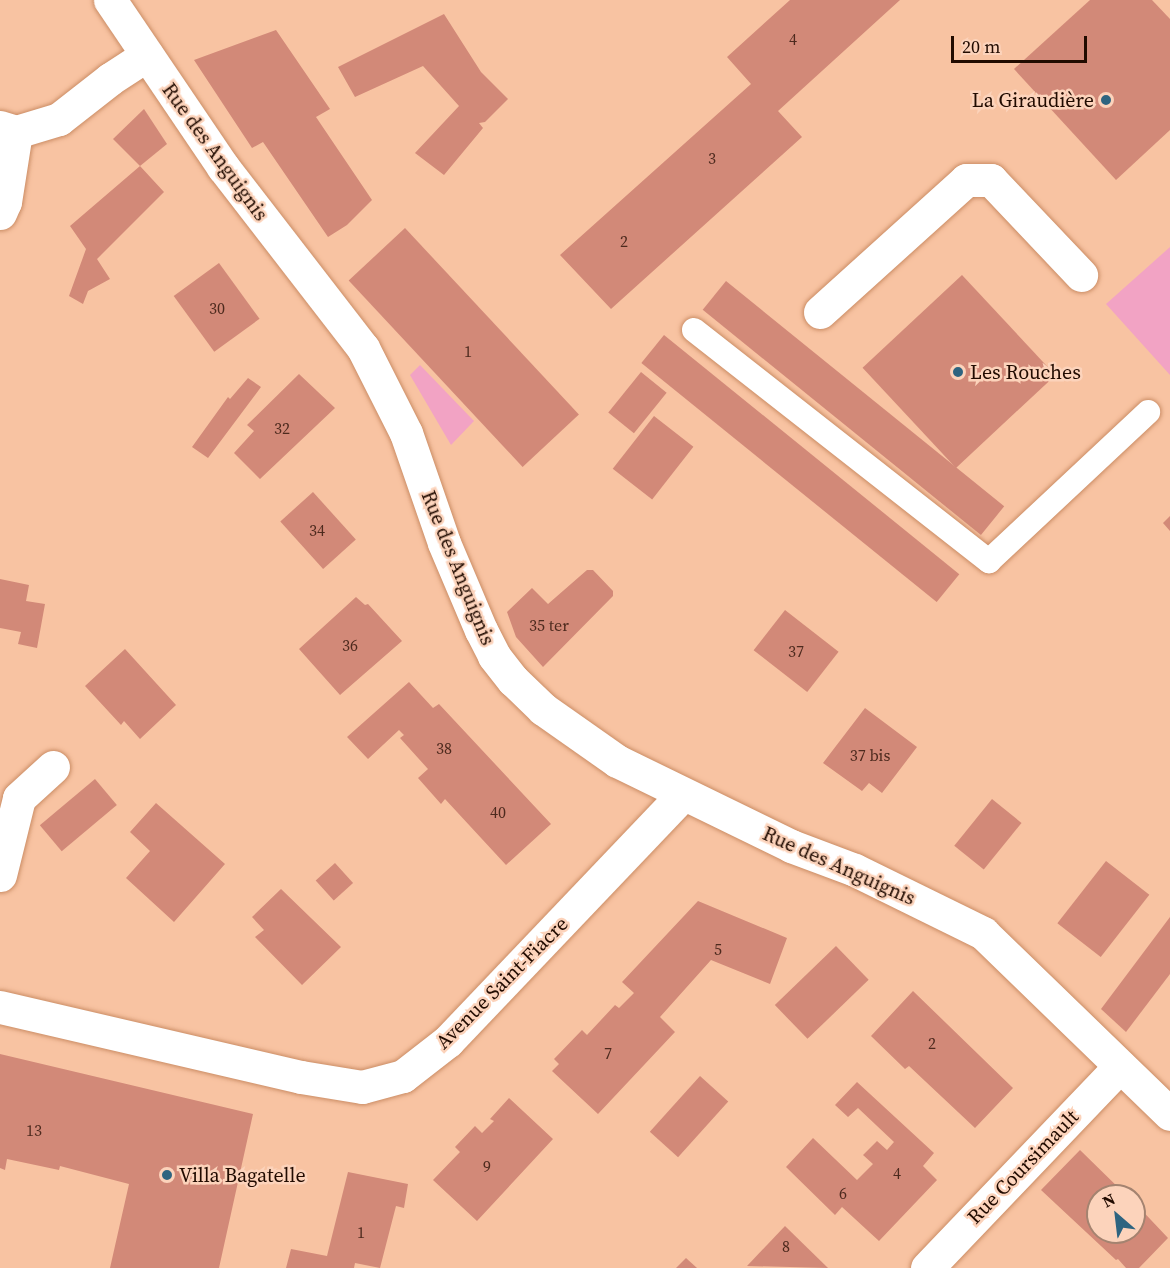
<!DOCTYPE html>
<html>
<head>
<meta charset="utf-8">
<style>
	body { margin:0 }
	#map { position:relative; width:1170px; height:1268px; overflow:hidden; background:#f8c3a2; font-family:"Source Serif 4",serif }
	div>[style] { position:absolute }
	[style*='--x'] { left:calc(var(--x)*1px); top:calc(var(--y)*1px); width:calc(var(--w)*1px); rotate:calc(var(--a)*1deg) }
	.green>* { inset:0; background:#f2a3c4 }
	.building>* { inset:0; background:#d28978; transform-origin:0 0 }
	.roads { filter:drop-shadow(0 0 2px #cb8d65) drop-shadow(0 0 2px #cb8d65) }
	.lane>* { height:24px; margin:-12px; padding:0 12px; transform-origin:12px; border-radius:12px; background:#fff }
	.street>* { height:33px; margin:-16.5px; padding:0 16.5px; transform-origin:16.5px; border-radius:16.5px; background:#fff }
	.dots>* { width:16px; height:16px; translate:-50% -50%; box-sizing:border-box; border:3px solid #fcd3bb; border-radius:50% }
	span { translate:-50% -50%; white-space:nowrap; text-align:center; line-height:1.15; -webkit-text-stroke:5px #fcd3bb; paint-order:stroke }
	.number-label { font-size:16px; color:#4d2a1e }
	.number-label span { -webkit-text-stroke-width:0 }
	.poi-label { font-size:20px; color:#210b00 }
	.right { translate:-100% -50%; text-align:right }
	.left { translate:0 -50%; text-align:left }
	.street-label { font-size:20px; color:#210b00 }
	.north { position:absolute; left:1086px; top:1184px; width:60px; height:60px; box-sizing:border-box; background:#fcd3bb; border:2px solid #a48370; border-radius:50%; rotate:332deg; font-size:16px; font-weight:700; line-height:24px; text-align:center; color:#210b00 }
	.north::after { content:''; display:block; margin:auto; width:21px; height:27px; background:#2e6480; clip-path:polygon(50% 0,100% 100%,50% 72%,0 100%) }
	.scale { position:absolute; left:951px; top:36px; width:136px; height:27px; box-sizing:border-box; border:3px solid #210b00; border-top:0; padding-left:8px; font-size:18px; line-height:21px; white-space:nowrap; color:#210b00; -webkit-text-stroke:4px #fcd3bb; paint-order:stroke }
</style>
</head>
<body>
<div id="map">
	<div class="green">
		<i style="clip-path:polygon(1170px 247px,1170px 375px,1106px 304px)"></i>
		<i style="clip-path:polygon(420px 365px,474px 421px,451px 445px,410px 375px)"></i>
	</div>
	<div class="building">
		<i style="clip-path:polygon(790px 0,900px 0,778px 111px,802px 137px,611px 309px,560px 255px,751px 84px,727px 57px)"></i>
		<i style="clip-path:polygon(1090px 0,1152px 0,1170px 19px,1170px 130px,1116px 180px,1014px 69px)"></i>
		<i style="clip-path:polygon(444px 14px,481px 72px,508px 99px,485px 122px,479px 123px,483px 128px,444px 175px,415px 153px,459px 106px,423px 66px,355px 97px,338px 67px)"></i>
		<i style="clip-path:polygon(276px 30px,330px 109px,316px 117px,372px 200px,347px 225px,328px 237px,263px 142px,252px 148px,194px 60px)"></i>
		<i style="clip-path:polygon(144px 109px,167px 144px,140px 166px,113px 139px)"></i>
		<i style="clip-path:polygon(140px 166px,164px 192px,97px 259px,110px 279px,88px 291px,83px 304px,69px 296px,86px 249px,70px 226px)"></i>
		<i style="left:405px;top:228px;width:255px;height:77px;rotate:47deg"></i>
		<i style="left:219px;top:263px;width:69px;height:56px;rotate:54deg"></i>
		<i style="left:962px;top:275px;width:137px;height:136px;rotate:47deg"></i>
		<i style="left:726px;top:281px;width:358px;height:37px;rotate:39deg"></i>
		<i style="left:664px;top:335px;width:380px;height:36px;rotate:39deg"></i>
		<i style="left:641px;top:372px;width:33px;height:52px;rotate:39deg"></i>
		<i style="clip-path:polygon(299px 374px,335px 408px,260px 479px,234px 453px,254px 431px,247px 425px)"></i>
		<i style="clip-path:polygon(248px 378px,261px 387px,208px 458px,192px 447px,228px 397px,230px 399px)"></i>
		<i style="left:654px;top:416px;width:50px;height:67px;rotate:38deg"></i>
		<i style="left:313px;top:492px;width:64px;height:44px;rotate:48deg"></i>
		<i style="clip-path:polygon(1170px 516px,1170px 531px,1163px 523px)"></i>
		<i style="clip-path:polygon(587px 570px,593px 570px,613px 591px,613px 596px,543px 667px,516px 637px,507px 612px,532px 588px,548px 604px)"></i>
		<i style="clip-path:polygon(0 579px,29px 585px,26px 601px,45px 604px,37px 648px,18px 644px,21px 632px,0 628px)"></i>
		<i style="clip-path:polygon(356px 597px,365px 605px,368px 604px,402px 641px,340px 695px,299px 649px)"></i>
		<i style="left:785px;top:610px;width:68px;height:51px;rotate:38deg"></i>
		<i style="clip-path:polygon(125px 649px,176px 705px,140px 739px,124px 721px,121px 725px,85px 686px)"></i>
		<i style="clip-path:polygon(409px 682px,433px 708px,439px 704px,551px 824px,506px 865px,445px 799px,441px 804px,418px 778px,428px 769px,400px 738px,404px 735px,399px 730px,368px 759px,347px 737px)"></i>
		<i style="clip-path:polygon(865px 708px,917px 747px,882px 793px,869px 783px,862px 791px,823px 763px)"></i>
		<i style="left:95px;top:779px;width:34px;height:72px;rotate:50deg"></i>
		<i style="left:992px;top:799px;width:38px;height:60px;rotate:39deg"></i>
		<i style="clip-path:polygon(156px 803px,225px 864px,174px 922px,126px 878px,150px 851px,130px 832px)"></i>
		<i style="left:1106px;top:861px;width:55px;height:79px;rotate:38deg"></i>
		<i style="left:335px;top:863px;width:27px;height:26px;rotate:48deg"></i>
		<i style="clip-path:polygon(281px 889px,341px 947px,302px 985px,255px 937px,264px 930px,252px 917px)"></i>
		<i style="clip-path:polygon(698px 901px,787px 938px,770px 984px,711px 960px,660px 1017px,675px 1032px,598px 1114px,552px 1071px,559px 1064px,554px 1059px,582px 1030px,587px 1035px,615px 1005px,619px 1008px,634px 993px,622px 982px)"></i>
		<i style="clip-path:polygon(1170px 917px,1170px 974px,1126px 1032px,1101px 1009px)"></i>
		<i style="left:836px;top:946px;width:47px;height:85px;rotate:46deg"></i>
		<i style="clip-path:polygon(913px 991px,1013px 1088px,975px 1128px,909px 1066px,905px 1069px,871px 1036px)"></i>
		<i style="clip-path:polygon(0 1054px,253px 1114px,219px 1268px,110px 1268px,129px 1184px,60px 1166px,59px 1170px,7px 1159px,5px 1170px,0 1168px)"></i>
		<i style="left:700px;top:1076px;width:38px;height:75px;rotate:42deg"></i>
		<i style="clip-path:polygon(857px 1082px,934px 1153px,923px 1166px,937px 1180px,879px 1241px,842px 1207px,835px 1215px,786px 1167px,813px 1138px,857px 1180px,873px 1164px,863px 1155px,877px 1141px,887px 1150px,894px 1142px,858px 1108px,848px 1117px,835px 1105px)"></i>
		<i style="clip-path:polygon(509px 1098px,553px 1139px,477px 1221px,433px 1180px,460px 1152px,455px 1147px,475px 1126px,482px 1133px,494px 1121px,490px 1119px)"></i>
		<i style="clip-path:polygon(1080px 1150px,1127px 1196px,1098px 1196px,1098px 1232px,1134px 1232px,1134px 1202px,1168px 1238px,1139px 1268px,1126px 1268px,1118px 1259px,1116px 1260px,1041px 1190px)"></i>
		<i style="clip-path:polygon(348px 1172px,408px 1184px,404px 1208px,396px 1206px,380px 1268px,355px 1263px,354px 1268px,286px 1268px,291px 1249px,327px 1256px)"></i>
		<i style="clip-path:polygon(785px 1226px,828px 1268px,747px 1266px)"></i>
		<i style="clip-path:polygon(686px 1258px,697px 1268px,676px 1268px)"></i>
	</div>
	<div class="roads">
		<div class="lane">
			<i style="--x:694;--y:330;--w:375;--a:38.1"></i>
			<i style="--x:989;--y:561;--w:218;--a:-43.1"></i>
		</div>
		<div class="street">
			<i style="--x:110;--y:0;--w:202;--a:55.9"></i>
			<i style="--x:223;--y:167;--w:229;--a:52.3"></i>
			<i style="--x:363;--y:348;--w:95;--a:63.2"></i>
			<i style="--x:406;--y:433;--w:116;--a:70.9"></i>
			<i style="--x:444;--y:543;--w:95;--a:67"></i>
			<i style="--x:481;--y:630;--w:29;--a:63"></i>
			<i style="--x:494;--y:656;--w:31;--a:52"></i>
			<i style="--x:513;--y:680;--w:42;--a:44"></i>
			<i style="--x:543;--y:709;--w:90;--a:35.1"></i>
			<i style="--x:617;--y:761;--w:194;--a:26"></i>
			<i style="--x:791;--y:846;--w:68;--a:20.6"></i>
			<i style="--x:855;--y:870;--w:143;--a:26.2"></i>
			<i style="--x:983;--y:933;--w:260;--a:44.1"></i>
			<i style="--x:0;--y:127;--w:17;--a:17"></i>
			<i style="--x:16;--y:132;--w:45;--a:-16.8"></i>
			<i style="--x:59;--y:119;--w:65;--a:-38.1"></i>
			<i style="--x:110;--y:79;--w:44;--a:-33"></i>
			<i style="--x:0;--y:213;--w:12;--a:-66"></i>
			<i style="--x:5;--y:202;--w:71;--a:-81.1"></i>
			<i style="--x:820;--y:312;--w:197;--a:-42.1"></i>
			<i style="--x:966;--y:180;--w:25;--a:0"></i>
			<i style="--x:991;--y:180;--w:131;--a:46.5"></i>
			<i style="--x:0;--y:875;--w:79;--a:-76.1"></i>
			<i style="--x:19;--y:798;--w:46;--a:-42.4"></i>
			<i style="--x:0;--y:1007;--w:309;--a:13.1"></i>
			<i style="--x:301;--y:1077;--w:62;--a:9.3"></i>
			<i style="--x:362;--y:1087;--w:42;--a:-15"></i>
			<i style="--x:403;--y:1076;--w:57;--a:-37.9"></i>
			<i style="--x:448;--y:1041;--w:340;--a:-46.4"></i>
			<i style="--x:927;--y:1268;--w:279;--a:-46.3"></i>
		</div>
	</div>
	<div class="dots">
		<i style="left:1106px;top:100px;background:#2e6480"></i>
		<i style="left:958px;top:372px;background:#2e6480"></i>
		<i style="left:167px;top:1175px;background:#2e6480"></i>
	</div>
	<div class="number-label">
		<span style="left:793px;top:39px">4</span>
		<span style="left:712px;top:158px">3</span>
		<span style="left:624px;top:241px">2</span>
		<span style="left:217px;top:308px">30</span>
		<span style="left:468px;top:351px">1</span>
		<span style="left:282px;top:428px">32</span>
		<span style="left:317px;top:530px">34</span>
		<span style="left:549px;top:625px">35 ter</span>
		<span style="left:350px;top:645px">36</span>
		<span style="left:796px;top:651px">37</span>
		<span style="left:444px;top:748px">38</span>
		<span style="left:870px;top:755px">37 bis</span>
		<span style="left:498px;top:812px">40</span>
		<span style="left:718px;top:949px">5</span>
		<span style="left:932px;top:1043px">2</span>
		<span style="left:608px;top:1053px">7</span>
		<span style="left:34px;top:1130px">13</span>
		<span style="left:487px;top:1166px">9</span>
		<span style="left:897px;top:1173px">4</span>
		<span style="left:843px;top:1193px">6</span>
		<span style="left:361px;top:1232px">1</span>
		<span style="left:786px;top:1246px">8</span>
	</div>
	<div class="poi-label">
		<span class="right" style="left:1094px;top:100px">La Giraudière</span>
		<span class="left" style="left:970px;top:372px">Les Rouches</span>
		<span class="left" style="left:179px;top:1175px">Villa Bagatelle</span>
	</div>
	<div class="street-label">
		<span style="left:215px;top:152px;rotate:54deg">Rue des Anguignis</span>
		<span style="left:458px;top:568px;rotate:68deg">Rue des Anguignis</span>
		<span style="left:839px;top:866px;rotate:24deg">Rue des Anguignis</span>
		<span style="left:502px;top:983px;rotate:-45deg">Avenue Saint-Fiacre</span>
		<span style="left:1023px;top:1167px;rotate:-46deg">Rue Coursimault</span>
	</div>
	<div class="north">N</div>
	<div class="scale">20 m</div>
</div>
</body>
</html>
